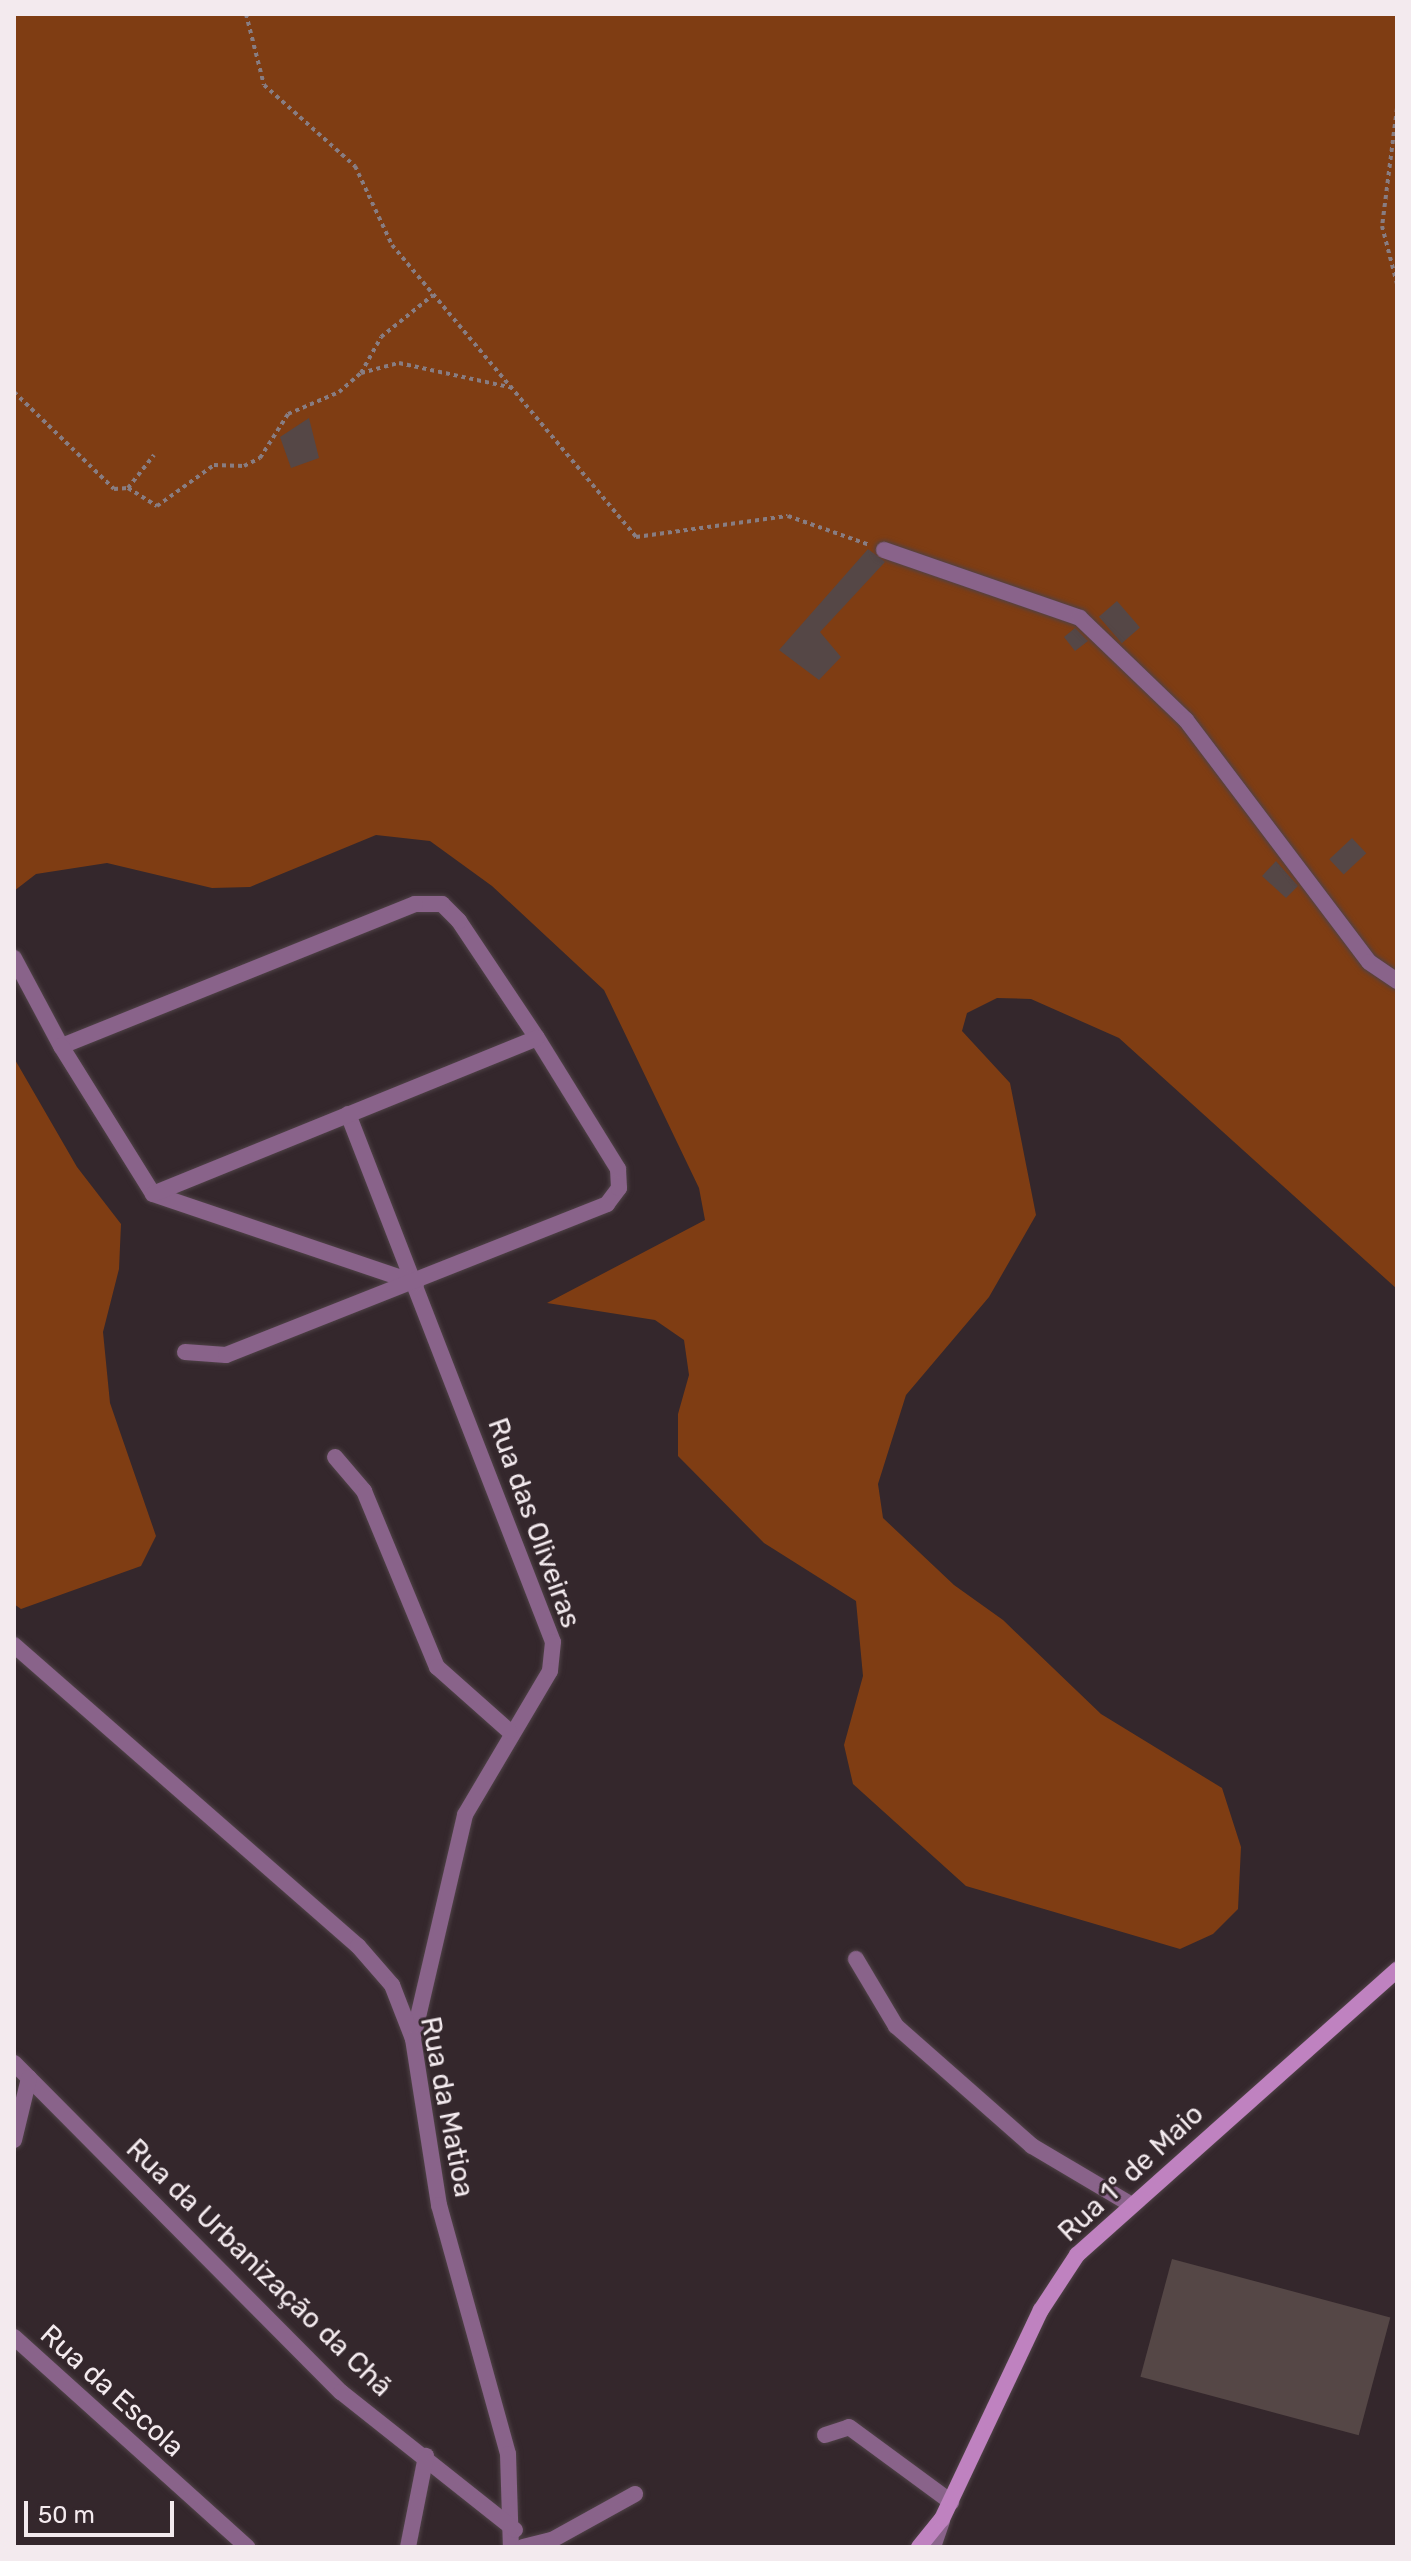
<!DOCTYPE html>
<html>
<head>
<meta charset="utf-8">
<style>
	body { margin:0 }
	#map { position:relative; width:1411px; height:2561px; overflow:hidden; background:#34272c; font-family:Rubik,sans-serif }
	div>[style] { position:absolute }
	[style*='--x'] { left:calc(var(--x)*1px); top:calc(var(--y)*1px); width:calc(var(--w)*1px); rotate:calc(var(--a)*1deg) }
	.forest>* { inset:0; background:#7f3d13 }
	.building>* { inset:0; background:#554746; transform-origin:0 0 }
	.path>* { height:4px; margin-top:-2px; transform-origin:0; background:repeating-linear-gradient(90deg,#887d82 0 4px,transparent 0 8px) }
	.roads { filter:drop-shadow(0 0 2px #4f4247) drop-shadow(0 0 2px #4f4247) }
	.street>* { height:16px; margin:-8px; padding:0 8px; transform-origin:8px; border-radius:8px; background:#89638a }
	.secondary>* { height:16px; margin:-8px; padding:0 8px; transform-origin:8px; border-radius:8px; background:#bf82c0 }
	span { translate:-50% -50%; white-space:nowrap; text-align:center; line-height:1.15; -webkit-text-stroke:6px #34272c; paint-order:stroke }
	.street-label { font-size:28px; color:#f3eaee }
	.frame { position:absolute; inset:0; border:16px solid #f3eaee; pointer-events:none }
	.scale { position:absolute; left:24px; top:2501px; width:150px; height:36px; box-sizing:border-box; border:4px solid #f3eaee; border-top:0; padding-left:10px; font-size:24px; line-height:28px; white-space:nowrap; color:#f3eaee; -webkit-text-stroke:6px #34272c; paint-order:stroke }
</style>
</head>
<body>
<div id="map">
	<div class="forest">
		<i style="clip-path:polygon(14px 14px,1397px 14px,1397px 1289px,1119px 1038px,1031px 999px,997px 998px,967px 1013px,962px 1031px,1010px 1083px,1036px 1215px,989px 1297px,906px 1395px,878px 1484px,883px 1518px,954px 1585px,1003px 1620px,1101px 1714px,1222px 1788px,1241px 1847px,1238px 1909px,1213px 1934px,1180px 1949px,966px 1886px,853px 1784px,844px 1745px,863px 1676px,856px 1601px,764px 1543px,678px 1456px,678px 1414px,689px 1375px,684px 1340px,655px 1320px,547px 1303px,705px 1220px,699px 1188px,604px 990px,492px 886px,430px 841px,376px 835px,250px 887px,212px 888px,107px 863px,36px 874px,14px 891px)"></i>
		<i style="clip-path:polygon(14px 1058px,77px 1167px,121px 1224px,119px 1269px,103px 1332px,110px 1403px,156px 1536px,141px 1566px,21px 1609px,14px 1604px)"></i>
	</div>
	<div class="building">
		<i style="clip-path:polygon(309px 418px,319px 458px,291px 468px,280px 437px)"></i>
		<i style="clip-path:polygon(868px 549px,885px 562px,820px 632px,841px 657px,819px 680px,779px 650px)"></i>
		<i style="left:1117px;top:601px;width:35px;height:24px;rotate:49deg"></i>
		<i style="clip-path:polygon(1075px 628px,1088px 641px,1075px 651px,1064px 637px)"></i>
		<i style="left:1352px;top:838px;width:21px;height:31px;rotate:47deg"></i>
		<i style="clip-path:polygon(1276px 861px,1298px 886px,1286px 898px,1262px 876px)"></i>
		<i style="left:1172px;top:2259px;width:226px;height:122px;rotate:15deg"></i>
	</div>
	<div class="path">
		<i style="--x:246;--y:14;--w:73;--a:75.8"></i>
		<i style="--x:264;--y:85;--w:122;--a:41.7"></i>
		<i style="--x:355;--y:166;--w:87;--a:64.9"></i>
		<i style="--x:392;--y:245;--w:381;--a:50.1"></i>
		<i style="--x:636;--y:537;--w:153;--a:-7.9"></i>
		<i style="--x:788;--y:516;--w:87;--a:19.5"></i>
		<i style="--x:1397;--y:108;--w:119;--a:97.2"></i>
		<i style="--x:1382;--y:226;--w:60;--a:75.5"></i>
		<i style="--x:361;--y:373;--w:41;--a:-60.9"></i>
		<i style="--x:381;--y:337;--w:67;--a:-38.9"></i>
		<i style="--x:14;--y:392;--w:139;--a:44.1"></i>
		<i style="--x:114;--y:489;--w:14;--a:-4"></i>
		<i style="--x:128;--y:488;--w:42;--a:-51.8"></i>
		<i style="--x:128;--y:488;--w:34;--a:32"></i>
		<i style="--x:157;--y:506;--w:70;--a:-35.7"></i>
		<i style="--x:214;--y:465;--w:30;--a:2"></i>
		<i style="--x:244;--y:466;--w:18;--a:-27"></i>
		<i style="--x:260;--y:458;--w:52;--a:-57.5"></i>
		<i style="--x:288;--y:414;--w:56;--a:-23.3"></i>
		<i style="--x:339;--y:392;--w:29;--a:-41"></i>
		<i style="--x:361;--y:373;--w:39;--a:-15"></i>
		<i style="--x:399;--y:363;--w:118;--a:12.3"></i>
	</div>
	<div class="roads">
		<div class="street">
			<i style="--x:884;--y:550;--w:207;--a:19.1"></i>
			<i style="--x:1080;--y:618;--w:147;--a:43.9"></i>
			<i style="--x:1186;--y:720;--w:303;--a:52.9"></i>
			<i style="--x:1369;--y:962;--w:34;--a:34"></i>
			<i style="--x:14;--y:958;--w:100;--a:61.9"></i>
			<i style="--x:348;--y:1114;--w:566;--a:68.78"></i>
			<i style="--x:553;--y:1642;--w:29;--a:96"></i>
			<i style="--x:550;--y:1671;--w:167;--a:120.6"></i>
			<i style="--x:465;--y:1815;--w:229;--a:103.1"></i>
			<i style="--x:153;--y:1194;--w:278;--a:18.7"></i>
			<i style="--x:185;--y:1352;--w:41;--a:4.2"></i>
			<i style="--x:226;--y:1355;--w:410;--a:-21.6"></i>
			<i style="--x:607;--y:1204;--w:20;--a:-53"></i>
			<i style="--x:619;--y:1188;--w:19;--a:-93"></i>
			<i style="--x:618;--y:1169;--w:154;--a:-121.7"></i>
			<i style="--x:537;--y:1038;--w:141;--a:-123.7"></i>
			<i style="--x:459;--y:921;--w:24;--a:-135"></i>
			<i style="--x:442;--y:904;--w:27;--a:180"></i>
			<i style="--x:415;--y:904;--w:381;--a:158.1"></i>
			<i style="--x:61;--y:1046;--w:174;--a:58.1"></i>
			<i style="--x:153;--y:1194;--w:414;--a:-22.1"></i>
			<i style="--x:335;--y:1457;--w:45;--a:49.5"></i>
			<i style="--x:364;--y:1491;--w:191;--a:67.5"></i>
			<i style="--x:437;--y:1667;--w:96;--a:41.6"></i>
			<i style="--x:14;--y:1645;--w:457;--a:41.2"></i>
			<i style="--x:358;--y:1946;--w:52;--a:48.9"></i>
			<i style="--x:392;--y:1985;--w:58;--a:68.7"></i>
			<i style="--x:413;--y:2039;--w:168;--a:81.1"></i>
			<i style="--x:439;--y:2205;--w:258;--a:74.5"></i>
			<i style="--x:508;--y:2454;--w:93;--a:88.2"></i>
			<i style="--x:856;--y:1959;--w:78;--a:59.2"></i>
			<i style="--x:896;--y:2026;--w:181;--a:41.4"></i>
			<i style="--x:1032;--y:2146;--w:114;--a:30.6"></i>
			<i style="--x:14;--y:2063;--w:464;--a:45.2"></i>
			<i style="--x:341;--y:2392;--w:222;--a:38.4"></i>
			<i style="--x:14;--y:2140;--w:64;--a:-76.4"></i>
			<i style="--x:14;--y:2337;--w:314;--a:42"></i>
			<i style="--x:825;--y:2435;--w:25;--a:-18"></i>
			<i style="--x:849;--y:2427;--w:127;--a:36.3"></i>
			<i style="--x:408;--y:2547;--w:93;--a:-78.8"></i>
			<i style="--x:523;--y:2547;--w:30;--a:-14"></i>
			<i style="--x:552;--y:2540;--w:95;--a:-29"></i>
			<i style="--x:933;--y:2547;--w:28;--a:-71"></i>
		</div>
		<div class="secondary">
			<i style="--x:919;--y:2547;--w:36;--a:-51"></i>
			<i style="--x:942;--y:2519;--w:231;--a:-64.7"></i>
			<i style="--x:1041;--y:2310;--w:66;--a:-56.8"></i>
			<i style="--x:1077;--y:2255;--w:429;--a:-41.7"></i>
		</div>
	</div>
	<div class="street-label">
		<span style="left:534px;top:1523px;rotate:70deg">Rua das Oliveiras</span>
		<span style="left:447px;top:2107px;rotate:79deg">Rua da Matioa</span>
		<span style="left:1131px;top:2173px;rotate:-43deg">Rua 1º de Maio</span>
		<span style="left:259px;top:2268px;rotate:44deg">Rua da Urbanização da Chã</span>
		<span style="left:112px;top:2391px;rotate:42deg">Rua da Escola</span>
	</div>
	<div class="frame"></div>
	<div class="scale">50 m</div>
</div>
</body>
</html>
